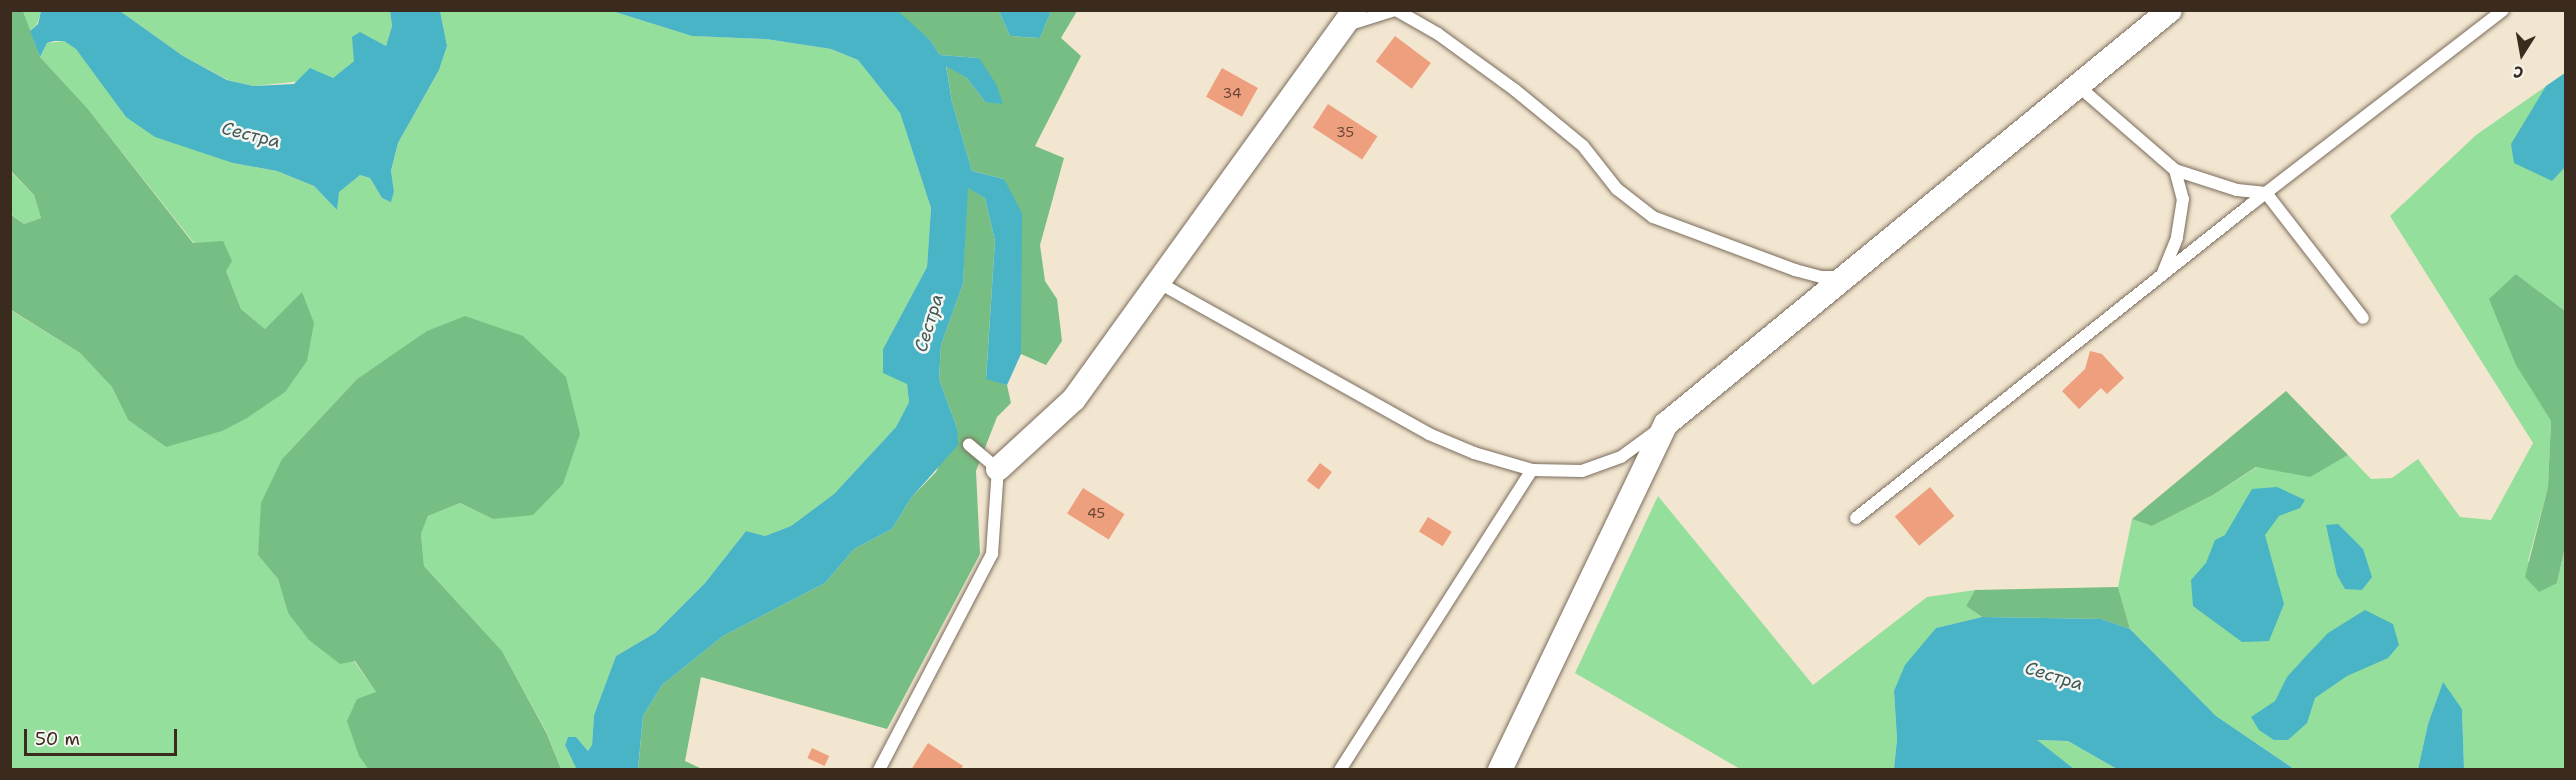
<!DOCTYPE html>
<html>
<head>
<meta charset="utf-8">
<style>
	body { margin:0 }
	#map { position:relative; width:2576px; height:780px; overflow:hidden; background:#f2e6d0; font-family:"Shantell Sans",sans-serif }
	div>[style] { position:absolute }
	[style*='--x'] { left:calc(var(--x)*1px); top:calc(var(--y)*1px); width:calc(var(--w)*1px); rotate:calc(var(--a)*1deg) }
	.green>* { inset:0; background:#94df9c }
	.forest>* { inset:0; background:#77be84 }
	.water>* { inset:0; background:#48b4c6 }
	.building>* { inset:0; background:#ee9f7e; transform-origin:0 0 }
	.roads { filter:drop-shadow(0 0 2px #7b6c5c) drop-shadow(0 0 2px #7b6c5c) }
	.service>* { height:12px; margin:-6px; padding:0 6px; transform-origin:6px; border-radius:6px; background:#fff }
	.minor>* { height:24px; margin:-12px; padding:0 12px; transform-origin:12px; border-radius:12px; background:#fff }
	span { translate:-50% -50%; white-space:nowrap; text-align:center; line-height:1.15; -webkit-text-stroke:5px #f6f6f2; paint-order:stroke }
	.number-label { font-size:14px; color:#684736 }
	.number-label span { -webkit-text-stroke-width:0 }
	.water-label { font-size:18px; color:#405a59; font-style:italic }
	.frame { position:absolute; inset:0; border:12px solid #3b2a1e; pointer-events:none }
	.north { position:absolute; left:2492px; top:24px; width:60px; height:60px; -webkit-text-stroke:4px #f6f6f2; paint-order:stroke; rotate:191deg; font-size:16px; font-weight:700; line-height:24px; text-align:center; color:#3b2a1e }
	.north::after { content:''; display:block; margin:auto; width:21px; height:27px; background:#3b2a1e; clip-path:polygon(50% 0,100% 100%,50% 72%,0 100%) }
	.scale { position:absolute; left:24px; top:729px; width:153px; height:27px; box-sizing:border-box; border:3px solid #3b2a1e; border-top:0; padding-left:8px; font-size:18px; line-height:21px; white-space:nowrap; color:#3b2a1e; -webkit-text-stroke:4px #f6f6f2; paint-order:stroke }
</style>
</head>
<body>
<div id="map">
	<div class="green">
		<i style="clip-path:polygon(23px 11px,41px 11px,37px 24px,30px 31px)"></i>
		<i style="clip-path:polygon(120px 11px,390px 11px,392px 26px,386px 46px,361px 33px,354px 61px,333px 78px,253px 86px,228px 80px,183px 56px)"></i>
		<i style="clip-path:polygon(440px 11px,612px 11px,692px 36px,766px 39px,831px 49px,858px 60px,900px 113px,931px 208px,927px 267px,883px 349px,907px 383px,909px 402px,896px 427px,834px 494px,791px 526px,765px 536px,746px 531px,705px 583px,655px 633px,616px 656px,594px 715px,592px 745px,588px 751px,576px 737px,568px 737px,565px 745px,577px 769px,561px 769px,547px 733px,502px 651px,424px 566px,421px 534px,428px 516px,460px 503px,493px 519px,388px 358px,357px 379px,282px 459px,260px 529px,258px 555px,278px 579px,288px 613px,354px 661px,376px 692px,359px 756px,368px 769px,11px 769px,10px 310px,80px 353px,112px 387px,128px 420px,166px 447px,286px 304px,265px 329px,241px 309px,226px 271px,194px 243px,88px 109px,40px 57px,47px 43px,64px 41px,77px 49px,126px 117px,233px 163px,277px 171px,314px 186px,337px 210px,338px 192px,360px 175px,370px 178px,382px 198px,391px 201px,394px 192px,391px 172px,398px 143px,439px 70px,447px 46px)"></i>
		<i style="clip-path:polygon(2565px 73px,2565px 311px,2516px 274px,2516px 364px,2551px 421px,2548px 487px,2528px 561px,2557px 583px,2565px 547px,2565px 769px,2464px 769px,2462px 709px,2443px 683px,2428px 724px,2418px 769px,2294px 769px,2216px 716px,2130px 629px,2118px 587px,2132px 519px,2152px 526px,2213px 495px,2257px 467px,2310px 476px,2348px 455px,2371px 479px,2392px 478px,2418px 459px,2460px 517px,2491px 520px,2533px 443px,2390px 216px,2476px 135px)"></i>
		<i style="clip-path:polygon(10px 171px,34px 195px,41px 218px,24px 224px,11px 214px)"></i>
		<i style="clip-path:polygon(1658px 496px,1813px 685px,1927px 597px,1975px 590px,1966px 606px,1982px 617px,1936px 628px,1894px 691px,1897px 739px,1894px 769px,1740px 769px,1575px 673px)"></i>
		<i style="clip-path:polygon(2036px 740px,2068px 741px,2117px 769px,2074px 769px)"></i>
	</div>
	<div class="forest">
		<i style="clip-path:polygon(11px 11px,23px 11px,40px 57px,88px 109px,193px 243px,223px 241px,232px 261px,226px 271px,241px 309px,265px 329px,302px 292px,314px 323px,307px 361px,285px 392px,247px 418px,222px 431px,166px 447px,128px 420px,112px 387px,80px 353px,11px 310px,10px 214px,24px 224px,41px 218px,34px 195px,11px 171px)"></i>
		<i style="clip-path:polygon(999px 11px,1010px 36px,1040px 38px,1051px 11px,1077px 11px,1061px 38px,1081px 56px,1035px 146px,1064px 158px,1040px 245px,1045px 281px,1057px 299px,1062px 341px,1046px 365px,1021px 354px,1018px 286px,1004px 179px,972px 171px,952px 102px,946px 65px,967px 78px,985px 102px,979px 58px,940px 55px,930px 40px,897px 12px)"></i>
		<i style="clip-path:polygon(967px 187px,985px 198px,995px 241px,986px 378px,1007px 385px,1011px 403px,997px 417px,976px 471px,980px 554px,887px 729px,701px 677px,685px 761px,702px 769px,638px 770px,643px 716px,662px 685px,723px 636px,825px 583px,854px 549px,892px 529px,911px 498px,936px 472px,957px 428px,939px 379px,941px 345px,963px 284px)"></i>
		<i style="clip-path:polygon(2516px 274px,2565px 311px,2565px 547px,2557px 583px,2539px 592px,2525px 577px,2548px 487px,2551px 421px,2516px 365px,2489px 299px)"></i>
		<i style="clip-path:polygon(465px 316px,523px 336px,566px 377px,580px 434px,563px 484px,533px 515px,493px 519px,460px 503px,428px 516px,421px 534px,424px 566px,502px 651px,547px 734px,561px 769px,368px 769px,359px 756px,347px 721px,357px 699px,376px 692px,355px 661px,340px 664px,309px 640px,288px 613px,278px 579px,258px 555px,261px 503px,282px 459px,357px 379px,427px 331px)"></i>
		<i style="clip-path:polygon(2286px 391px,2348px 455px,2310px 477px,2256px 467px,2213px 495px,2152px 526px,2132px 519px)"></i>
		<i style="clip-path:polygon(2118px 587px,2130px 629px,2101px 619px,1982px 617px,1966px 606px,1975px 590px)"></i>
	</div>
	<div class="water">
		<i style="clip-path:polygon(41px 11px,120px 11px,183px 56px,227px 80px,253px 86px,294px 84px,310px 68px,333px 78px,354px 61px,352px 37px,360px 32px,386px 46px,392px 26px,390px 11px,440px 11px,447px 46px,439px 70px,398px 143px,391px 171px,394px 192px,391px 202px,382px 198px,370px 178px,360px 175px,339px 192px,337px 210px,314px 186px,277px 171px,233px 163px,155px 137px,126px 117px,76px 49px,64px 41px,54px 41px,47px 43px,40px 57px,30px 31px,38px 24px)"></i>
		<i style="clip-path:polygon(612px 11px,898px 11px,930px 40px,940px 55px,979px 58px,996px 84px,1003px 104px,985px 102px,967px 78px,946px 66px,952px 102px,972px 171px,1004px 179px,1022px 213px,1021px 354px,1007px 385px,986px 379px,995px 241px,985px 198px,968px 188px,963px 284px,941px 345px,939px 379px,957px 428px,958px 445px,911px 498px,892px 529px,854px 549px,825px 583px,723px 636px,662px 685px,643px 716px,638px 769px,577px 770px,565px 745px,568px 737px,576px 737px,588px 751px,592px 745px,594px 715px,616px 656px,655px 633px,705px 583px,746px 531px,765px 536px,791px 526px,834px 494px,896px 427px,909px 402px,907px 384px,883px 373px,883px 349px,927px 267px,931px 208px,900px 113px,858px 60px,831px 49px,766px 39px,692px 36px)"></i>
		<i style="clip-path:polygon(999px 11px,999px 10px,1051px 11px,1040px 38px,1010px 36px)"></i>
		<i style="clip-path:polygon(2565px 73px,2565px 167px,2552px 181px,2514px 163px,2511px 144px,2546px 86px)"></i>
		<i style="clip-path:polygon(2277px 487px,2305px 500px,2300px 508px,2279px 516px,2265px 535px,2284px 604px,2269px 641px,2242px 642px,2193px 606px,2191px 580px,2206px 563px,2215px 540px,2225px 535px,2252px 489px)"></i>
		<i style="clip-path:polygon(2338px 524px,2363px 549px,2372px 577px,2362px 590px,2345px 589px,2337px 575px,2326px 525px)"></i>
		<i style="clip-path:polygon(2365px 610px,2393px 624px,2399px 645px,2388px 658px,2347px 676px,2315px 698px,2307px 723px,2288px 740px,2274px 740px,2259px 730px,2251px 717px,2275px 701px,2287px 677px,2307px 655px,2328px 633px)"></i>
		<i style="clip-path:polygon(1982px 617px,2101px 619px,2130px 629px,2216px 716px,2294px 769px,2117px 769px,2068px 741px,2037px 740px,2074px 769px,1894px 769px,1897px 739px,1894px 691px,1905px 665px,1936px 628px)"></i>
		<i style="clip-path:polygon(2443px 682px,2462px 709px,2464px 769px,2418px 769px,2428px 724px)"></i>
	</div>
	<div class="building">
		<i style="left:1395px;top:36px;width:45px;height:32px;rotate:37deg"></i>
		<i style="left:1222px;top:68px;width:41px;height:33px;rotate:29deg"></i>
		<i style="left:1328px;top:104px;width:59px;height:28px;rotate:33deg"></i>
		<i style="clip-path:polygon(2090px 351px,2102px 354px,2124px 378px,2107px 394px,2101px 388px,2079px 409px,2062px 391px,2085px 369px)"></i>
		<i style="left:1320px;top:463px;width:15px;height:22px;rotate:37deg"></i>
		<i style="left:1930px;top:487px;width:38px;height:46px;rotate:50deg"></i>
		<i style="left:1083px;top:488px;width:49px;height:30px;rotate:32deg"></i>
		<i style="left:1428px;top:517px;width:28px;height:17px;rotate:32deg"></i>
		<i style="clip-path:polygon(928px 743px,963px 766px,960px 770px,911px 770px)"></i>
		<i style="left:812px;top:748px;width:19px;height:11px;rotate:25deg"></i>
	</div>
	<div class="roads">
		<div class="service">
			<i style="--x:1396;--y:10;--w:48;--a:29.7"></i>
			<i style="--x:1438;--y:34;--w:95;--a:36"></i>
			<i style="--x:1515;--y:90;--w:88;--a:39.5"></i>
			<i style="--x:1583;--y:146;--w:55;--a:51.7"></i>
			<i style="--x:1617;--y:189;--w:46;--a:37.9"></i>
			<i style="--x:1653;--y:217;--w:152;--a:20.5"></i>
			<i style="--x:1795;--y:270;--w:27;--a:15"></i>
			<i style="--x:1821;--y:277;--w:20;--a:0"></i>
			<i style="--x:1347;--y:25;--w:50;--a:-17.4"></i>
			<i style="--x:2077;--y:85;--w:130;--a:40.9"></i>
			<i style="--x:2175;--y:170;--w:30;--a:75"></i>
			<i style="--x:2183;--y:199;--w:39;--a:99"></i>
			<i style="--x:2177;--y:238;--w:40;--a:112"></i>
			<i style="--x:2175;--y:170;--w:65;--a:17.9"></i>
			<i style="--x:2237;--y:190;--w:29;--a:6"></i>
			<i style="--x:2266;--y:193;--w:158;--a:52.2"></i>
			<i style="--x:1161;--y:284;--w:307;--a:29.2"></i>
			<i style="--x:1429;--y:434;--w:49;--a:22.9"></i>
			<i style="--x:1474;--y:453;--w:60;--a:16.3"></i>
			<i style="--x:1532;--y:470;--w:50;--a:1.1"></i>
			<i style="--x:1582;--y:471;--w:41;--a:-19.7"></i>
			<i style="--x:1621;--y:457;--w:46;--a:-36.1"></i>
			<i style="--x:1856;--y:518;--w:503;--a:-38.46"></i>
			<i style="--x:2250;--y:205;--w:319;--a:-37.6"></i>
			<i style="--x:879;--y:770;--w:244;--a:-62.4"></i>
			<i style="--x:992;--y:554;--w:85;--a:-86"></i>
			<i style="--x:998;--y:469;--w:38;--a:-140"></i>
			<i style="--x:1340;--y:770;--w:356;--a:-57.4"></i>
		</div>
		<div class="minor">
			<i style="--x:998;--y:469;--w:103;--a:-42.6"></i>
			<i style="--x:1074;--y:399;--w:480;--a:-54.2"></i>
			<i style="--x:1500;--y:770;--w:384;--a:-64.4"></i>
			<i style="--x:1666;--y:424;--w:652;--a:-39.4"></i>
		</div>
	</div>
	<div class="number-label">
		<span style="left:1232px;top:93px">34</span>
		<span style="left:1345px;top:132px">35</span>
		<span style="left:1096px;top:513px">45</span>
	</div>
	<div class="water-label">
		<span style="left:251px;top:135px;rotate:14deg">Сестра</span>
		<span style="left:929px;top:323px;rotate:-73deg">Сестра</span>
		<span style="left:2054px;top:676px;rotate:17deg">Сестра</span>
	</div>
	<div class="frame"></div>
	<div class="north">С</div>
	<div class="scale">50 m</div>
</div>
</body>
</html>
